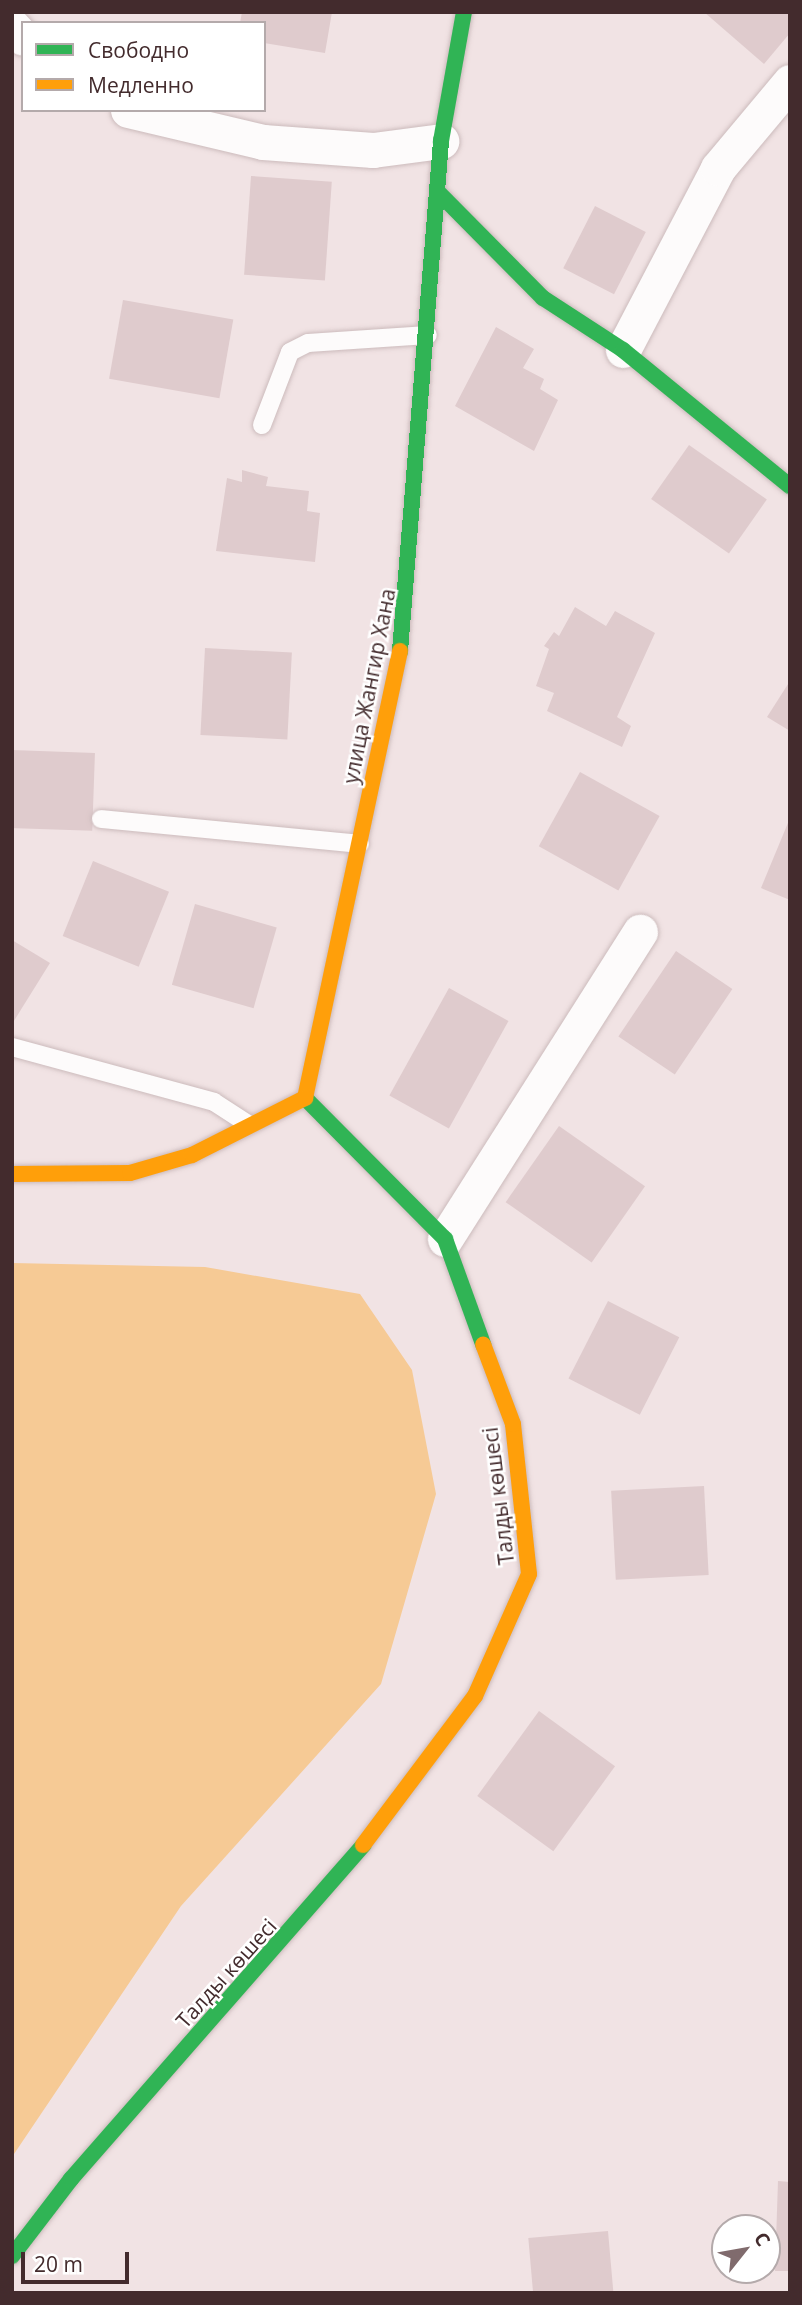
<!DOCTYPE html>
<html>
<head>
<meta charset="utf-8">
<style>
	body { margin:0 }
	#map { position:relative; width:802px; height:2305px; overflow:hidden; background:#f1e3e4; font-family:"Open Sans",sans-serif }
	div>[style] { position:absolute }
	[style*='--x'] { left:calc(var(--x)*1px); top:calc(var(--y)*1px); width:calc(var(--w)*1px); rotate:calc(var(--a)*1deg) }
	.green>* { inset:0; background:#f6ca95 }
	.building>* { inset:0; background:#dfcbcd; transform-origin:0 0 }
	.roads { filter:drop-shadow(0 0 2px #ccbbbc) drop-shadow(0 0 2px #ccbbbc) }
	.lane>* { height:18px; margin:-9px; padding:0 9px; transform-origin:9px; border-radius:9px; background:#fdfbfb }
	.street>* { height:35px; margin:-17.5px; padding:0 17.5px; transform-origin:17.5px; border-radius:17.5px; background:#fdfbfb }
	.fast>* { height:16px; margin:-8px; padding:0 8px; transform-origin:8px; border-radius:8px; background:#30b455 }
	.slow>* { height:16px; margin:-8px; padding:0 8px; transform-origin:8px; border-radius:8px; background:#ff9f0a }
	span { translate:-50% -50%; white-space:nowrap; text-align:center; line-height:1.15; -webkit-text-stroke:5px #fff; paint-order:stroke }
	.street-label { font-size:21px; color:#432b2d }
	.frame { position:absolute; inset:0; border:14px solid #432b2d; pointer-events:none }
	.legend { position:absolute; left:21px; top:21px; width:245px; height:91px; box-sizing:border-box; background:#fff; border:2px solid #b4aaab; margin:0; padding:9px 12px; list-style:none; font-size:21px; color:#432b2d }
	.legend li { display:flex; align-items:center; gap:14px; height:35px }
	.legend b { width:35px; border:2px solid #b4aaab }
	.north { position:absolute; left:711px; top:2214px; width:70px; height:70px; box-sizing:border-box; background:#fff; border:2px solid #b4aaab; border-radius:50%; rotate:59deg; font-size:19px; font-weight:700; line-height:28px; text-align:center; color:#432b2d }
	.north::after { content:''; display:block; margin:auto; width:24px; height:32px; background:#806b6d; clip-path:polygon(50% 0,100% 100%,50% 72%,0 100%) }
	.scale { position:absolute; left:21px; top:2252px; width:108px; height:32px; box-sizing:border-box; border:4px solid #432b2d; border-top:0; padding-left:9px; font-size:21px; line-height:24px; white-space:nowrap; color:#432b2d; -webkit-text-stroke:5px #fff; paint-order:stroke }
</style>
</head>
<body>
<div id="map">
	<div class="green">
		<i style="clip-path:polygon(12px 1263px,205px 1267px,360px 1294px,412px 1370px,436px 1494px,381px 1684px,181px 1906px,12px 2157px)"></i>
	</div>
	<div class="building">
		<i style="clip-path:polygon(242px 12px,332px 12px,325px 53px,264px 43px,264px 23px,240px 23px)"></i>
		<i style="clip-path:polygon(704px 12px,790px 12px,790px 33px,764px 64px)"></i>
		<i style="left:251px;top:176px;width:81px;height:99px;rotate:4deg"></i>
		<i style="left:595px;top:206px;width:57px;height:70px;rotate:27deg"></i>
		<i style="left:123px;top:300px;width:112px;height:80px;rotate:10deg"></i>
		<i style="clip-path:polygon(496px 327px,534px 349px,523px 368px,544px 379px,540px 389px,558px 400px,534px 451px,455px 406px)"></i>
		<i style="left:689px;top:445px;width:95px;height:66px;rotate:35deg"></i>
		<i style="clip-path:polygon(242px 470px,268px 477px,266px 486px,309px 491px,307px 511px,320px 513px,315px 562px,216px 551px,227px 478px,242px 482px)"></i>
		<i style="clip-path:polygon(575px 607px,606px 626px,615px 611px,655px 633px,617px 717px,631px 726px,622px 747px,547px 711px,554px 693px,536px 686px,549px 649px,544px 646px,554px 632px,559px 636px)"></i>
		<i style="left:205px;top:648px;width:87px;height:87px;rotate:3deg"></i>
		<i style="clip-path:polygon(790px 681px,790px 731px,767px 717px)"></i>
		<i style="left:12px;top:750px;width:83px;height:78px;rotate:2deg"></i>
		<i style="left:580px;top:772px;width:91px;height:85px;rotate:29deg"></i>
		<i style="clip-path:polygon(790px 818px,790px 900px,761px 888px)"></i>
		<i style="left:93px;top:861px;width:82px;height:81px;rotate:22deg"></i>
		<i style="left:195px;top:904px;width:85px;height:84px;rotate:16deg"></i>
		<i style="clip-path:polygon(12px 940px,50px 963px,12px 1024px)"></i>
		<i style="left:676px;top:951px;width:68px;height:103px;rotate:34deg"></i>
		<i style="left:449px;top:988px;width:68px;height:123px;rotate:29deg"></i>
		<i style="left:559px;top:1126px;width:105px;height:93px;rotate:35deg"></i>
		<i style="left:608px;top:1301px;width:80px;height:87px;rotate:27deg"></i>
		<i style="left:704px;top:1486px;width:89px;height:93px;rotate:87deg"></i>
		<i style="left:539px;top:1711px;width:94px;height:105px;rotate:36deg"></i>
		<i style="clip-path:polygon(778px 2181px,790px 2182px,790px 2271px,775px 2271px)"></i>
		<i style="left:608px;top:2231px;width:62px;height:80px;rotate:85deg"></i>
	</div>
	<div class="roads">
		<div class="lane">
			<i style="--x:262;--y:425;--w:78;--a:-69"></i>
			<i style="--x:290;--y:352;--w:20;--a:-27"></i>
			<i style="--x:308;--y:343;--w:120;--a:-3.8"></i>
			<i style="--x:101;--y:819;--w:260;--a:5.5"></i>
			<i style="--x:12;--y:1047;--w:209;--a:15.2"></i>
			<i style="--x:214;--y:1102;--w:40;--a:32.9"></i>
		</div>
		<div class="street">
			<i style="--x:12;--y:26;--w:16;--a:47"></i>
			<i style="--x:128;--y:110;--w:139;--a:13.3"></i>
			<i style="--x:263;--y:142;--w:110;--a:4.2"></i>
			<i style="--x:373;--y:150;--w:69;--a:-7.5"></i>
			<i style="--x:623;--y:350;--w:205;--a:-62.4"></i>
			<i style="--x:718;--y:168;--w:112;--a:-50.1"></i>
			<i style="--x:445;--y:1239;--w:364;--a:-57.6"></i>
		</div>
		<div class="fast">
			<i style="--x:438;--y:192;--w:149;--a:45.3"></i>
			<i style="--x:543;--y:298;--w:95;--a:33"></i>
			<i style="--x:623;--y:350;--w:215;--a:39.2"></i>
			<i style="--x:400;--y:651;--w:512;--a:-85.4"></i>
			<i style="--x:441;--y:141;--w:131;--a:-79.9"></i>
			<i style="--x:305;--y:1098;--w:199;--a:45.2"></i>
			<i style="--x:445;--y:1239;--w:112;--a:70.1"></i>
			<i style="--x:12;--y:2256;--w:97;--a:-52.5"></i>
			<i style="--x:71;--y:2179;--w:444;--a:-48.8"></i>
		</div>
		<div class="slow">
			<i style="--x:305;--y:1098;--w:457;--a:-78"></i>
			<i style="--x:12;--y:1174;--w:118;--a:-0.5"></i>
			<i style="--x:130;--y:1173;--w:65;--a:-16.2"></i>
			<i style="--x:192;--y:1155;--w:127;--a:-26.8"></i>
			<i style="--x:363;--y:1845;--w:186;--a:-53.1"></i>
			<i style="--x:475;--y:1696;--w:133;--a:-66.1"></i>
			<i style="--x:529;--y:1574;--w:151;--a:-96.1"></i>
			<i style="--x:513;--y:1424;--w:85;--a:-110.6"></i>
		</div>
	</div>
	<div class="street-label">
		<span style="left:369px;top:686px;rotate:-79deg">улица Жангир Хана</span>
		<span style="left:498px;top:1496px;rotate:-97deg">Талды көшесі</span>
		<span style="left:226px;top:1973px;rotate:-48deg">Талды көшесі</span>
	</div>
	<div class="frame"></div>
	<ul class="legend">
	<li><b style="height:9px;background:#30b455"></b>Свободно</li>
	<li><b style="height:9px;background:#ff9f0a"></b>Медленно</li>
	</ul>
	<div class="north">С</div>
	<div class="scale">20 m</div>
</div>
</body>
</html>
